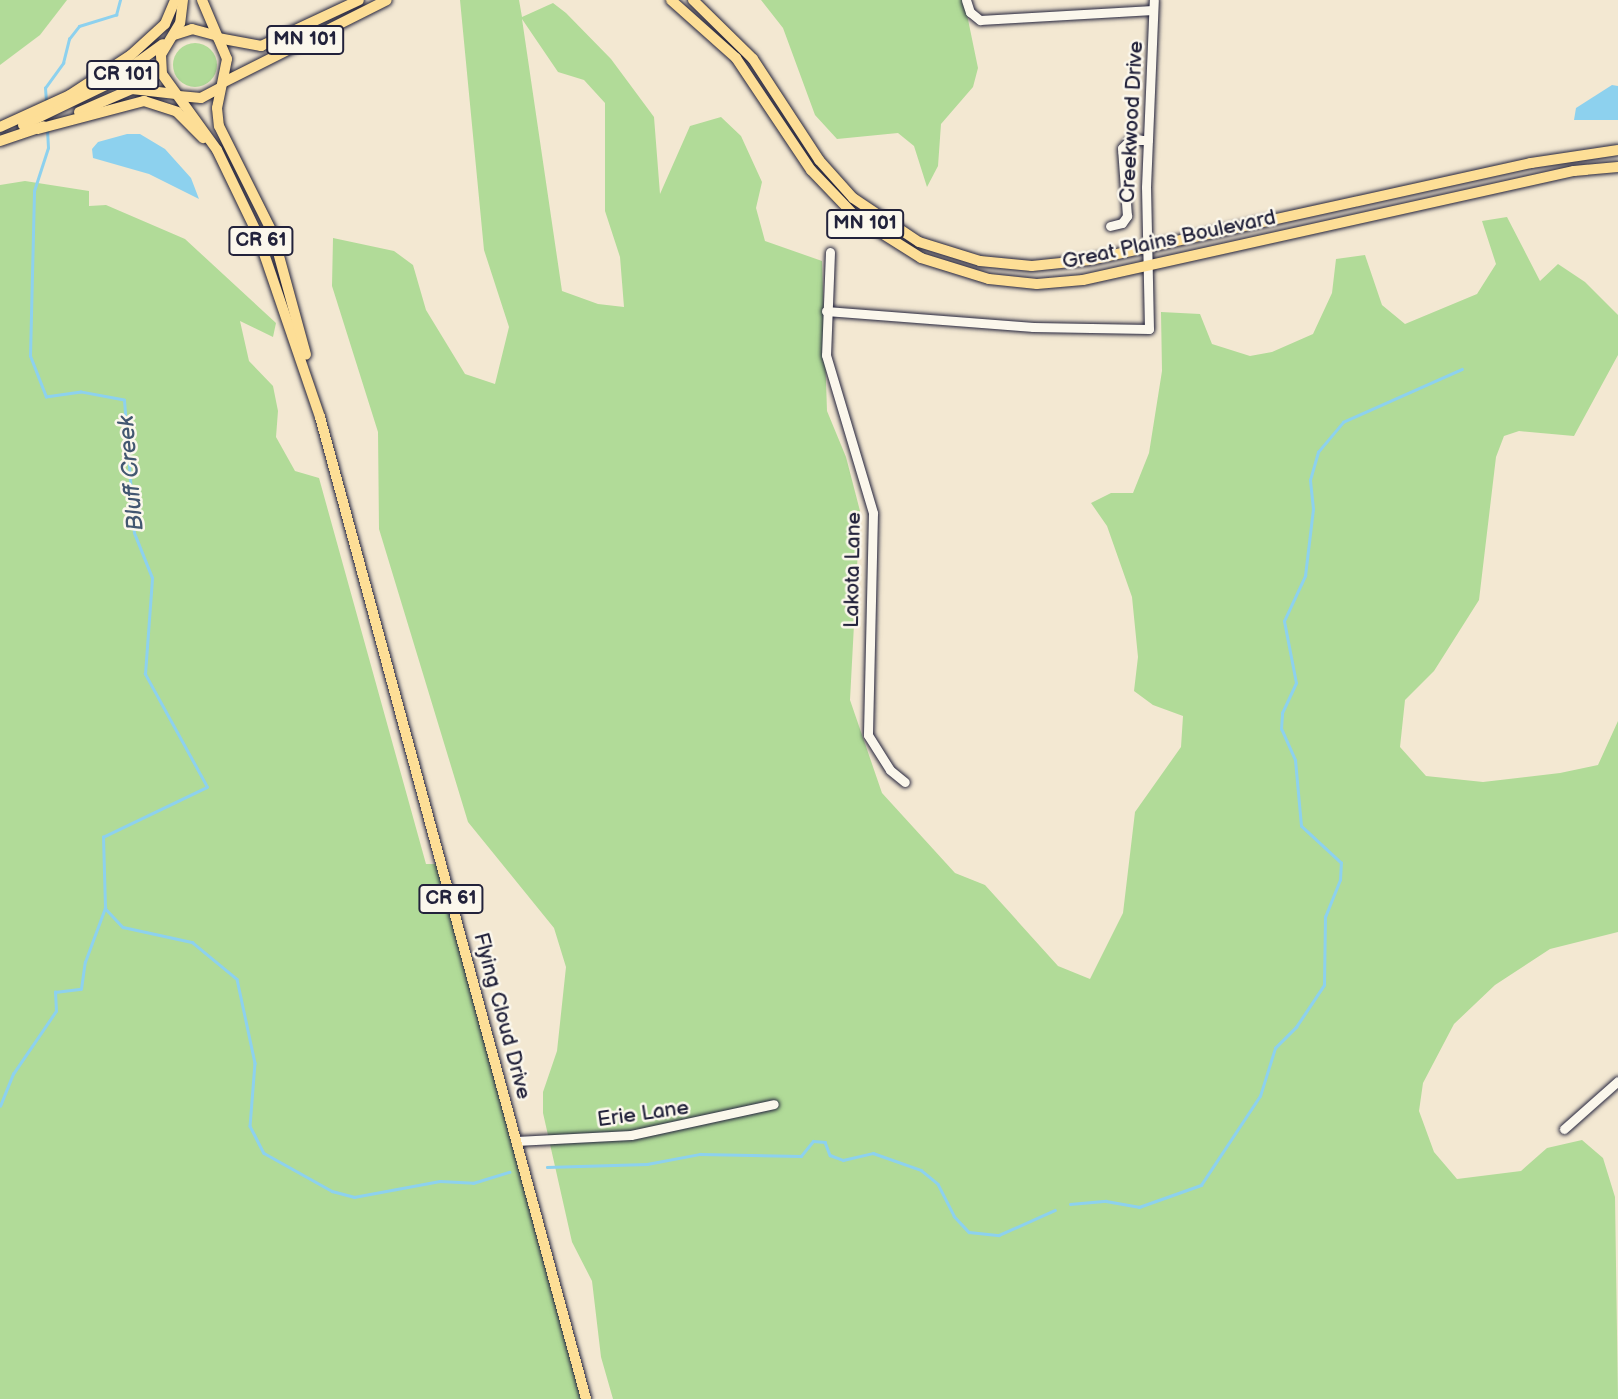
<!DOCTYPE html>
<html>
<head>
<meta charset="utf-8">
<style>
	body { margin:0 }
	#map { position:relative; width:1618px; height:1399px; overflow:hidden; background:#f3e8d2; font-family:"Balsamiq Sans",sans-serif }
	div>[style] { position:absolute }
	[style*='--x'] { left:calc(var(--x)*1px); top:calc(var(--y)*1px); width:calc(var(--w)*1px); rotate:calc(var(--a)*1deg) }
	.green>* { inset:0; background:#b1db98 }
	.round { border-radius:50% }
	.water>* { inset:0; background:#8dd1ee }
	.stream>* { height:2.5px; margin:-1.25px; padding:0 1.25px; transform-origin:1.25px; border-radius:1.25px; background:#8dd1ee }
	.roads { filter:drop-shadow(0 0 2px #22223b) drop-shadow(0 0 2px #22223b) }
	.minor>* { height:9px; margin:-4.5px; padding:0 4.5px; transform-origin:4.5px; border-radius:4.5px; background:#fbf7ec }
	.major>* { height:10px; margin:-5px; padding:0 5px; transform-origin:5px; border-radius:5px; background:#fdde96 }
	span { translate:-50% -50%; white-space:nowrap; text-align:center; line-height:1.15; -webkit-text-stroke:5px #fbf7ec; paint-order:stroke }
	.shield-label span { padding:2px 5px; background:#fbf7ec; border:2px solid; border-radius:5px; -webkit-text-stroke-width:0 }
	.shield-label { font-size:19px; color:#22223b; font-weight:700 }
	.street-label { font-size:21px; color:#22223b }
	.water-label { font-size:23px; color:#425771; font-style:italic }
</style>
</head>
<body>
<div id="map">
	<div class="green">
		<i style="clip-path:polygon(0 0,67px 0,40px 35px,0 65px)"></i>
		<i style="clip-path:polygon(evenodd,460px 0,519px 0,522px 17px,553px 3px,566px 13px,611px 59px,654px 117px,660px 194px,690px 126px,721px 117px,741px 136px,762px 182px,756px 208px,765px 241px,822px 261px,827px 411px,846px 457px,860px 511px,850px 700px,882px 793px,955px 873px,985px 885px,1058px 966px,1090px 979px,1123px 913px,1135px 812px,1181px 747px,1183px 716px,1153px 705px,1134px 691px,1138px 657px,1132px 597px,1107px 526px,1091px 503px,1111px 493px,1133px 493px,1149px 453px,1162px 371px,1161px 312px,1200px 314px,1212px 344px,1250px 356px,1272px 352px,1313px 334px,1332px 293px,1336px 259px,1365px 255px,1382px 305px,1405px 324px,1477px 294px,1496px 264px,1482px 221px,1507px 217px,1540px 281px,1558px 264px,1585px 282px,1618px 315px,1618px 355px,1574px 436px,1519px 431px,1504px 436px,1496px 457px,1479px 600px,1434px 671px,1405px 700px,1400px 747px,1426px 776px,1483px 782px,1560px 773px,1598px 765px,1618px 721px,1618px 932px,1550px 949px,1495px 985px,1454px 1024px,1423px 1083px,1419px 1111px,1434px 1152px,1457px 1179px,1521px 1171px,1547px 1148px,1582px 1140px,1603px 1158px,1615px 1197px,1618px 1399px,613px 1399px,601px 1357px,592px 1281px,572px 1242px,543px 1113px,543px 1092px,557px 1051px,566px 967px,554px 928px,468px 822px,379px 529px,378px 432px,332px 286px,333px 238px,394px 251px,413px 265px,426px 310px,465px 374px,495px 384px,509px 327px,484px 250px,460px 0,522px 19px,558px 72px,584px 80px,605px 103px,605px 211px,620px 257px,624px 307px,598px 304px,562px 291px,522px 19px)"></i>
		<i style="clip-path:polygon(761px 0,964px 0,978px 68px,973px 87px,941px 124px,938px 166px,927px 187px,914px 146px,898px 133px,837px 139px,815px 115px,783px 28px)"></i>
		<i class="round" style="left:173px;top:43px;width:44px;height:44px"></i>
		<i style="clip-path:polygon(25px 181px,89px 191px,89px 206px,106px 205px,185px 239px,276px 323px,273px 337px,240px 321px,249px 361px,273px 386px,278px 411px,276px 437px,295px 471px,319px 478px,426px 864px,441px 864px,587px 1399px,0 1399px,0 185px)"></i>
	</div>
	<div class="water">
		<i style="clip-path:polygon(1612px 85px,1618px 86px,1618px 120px,1574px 120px,1576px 108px)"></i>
		<i style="clip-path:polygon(127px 134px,140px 134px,165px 149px,191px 178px,199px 199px,149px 174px,93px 158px,92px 149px,98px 142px)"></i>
	</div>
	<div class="stream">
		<i style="--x:46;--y:102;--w:14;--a:-94"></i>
		<i style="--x:45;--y:88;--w:31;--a:-54"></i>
		<i style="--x:63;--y:63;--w:25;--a:-76"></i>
		<i style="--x:69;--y:39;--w:16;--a:-52"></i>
		<i style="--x:79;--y:26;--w:39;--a:-17"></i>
		<i style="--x:116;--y:15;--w:16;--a:-75"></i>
		<i style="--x:105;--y:908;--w:26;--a:47"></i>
		<i style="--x:123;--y:927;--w:71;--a:12.3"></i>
		<i style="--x:192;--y:942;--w:58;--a:39.4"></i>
		<i style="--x:237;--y:979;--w:86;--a:77.9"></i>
		<i style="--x:255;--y:1063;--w:63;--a:94.5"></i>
		<i style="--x:250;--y:1126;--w:30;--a:63"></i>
		<i style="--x:264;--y:1153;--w:78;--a:29.2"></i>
		<i style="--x:332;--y:1191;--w:23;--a:15"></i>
		<i style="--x:354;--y:1197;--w:87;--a:-10.5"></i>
		<i style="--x:440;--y:1181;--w:33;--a:3"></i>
		<i style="--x:473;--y:1183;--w:38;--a:-17"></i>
		<i style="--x:0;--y:1106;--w:35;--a:-68"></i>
		<i style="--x:13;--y:1074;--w:76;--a:-55.7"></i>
		<i style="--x:56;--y:1011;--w:19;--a:-93"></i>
		<i style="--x:55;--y:992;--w:26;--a:-7"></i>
		<i style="--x:81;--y:989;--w:27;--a:-82"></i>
		<i style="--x:85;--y:962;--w:58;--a:-69.7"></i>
		<i style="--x:105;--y:908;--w:71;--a:-91.6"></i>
		<i style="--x:103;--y:837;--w:115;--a:-25.7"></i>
		<i style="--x:207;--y:787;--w:129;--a:-118.8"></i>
		<i style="--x:145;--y:674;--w:96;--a:-85.8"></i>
		<i style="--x:152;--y:578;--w:48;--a:-111.8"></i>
		<i style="--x:134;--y:533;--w:133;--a:-94.3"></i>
		<i style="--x:124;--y:400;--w:44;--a:-169.5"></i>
		<i style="--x:81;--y:392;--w:35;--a:172"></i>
		<i style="--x:46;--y:397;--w:44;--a:-111.3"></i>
		<i style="--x:30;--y:356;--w:165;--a:-88.6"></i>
		<i style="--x:34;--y:191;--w:45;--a:-72"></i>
		<i style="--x:48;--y:148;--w:18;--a:-93"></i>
		<i style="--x:547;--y:1167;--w:100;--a:-1.7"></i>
		<i style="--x:647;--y:1164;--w:54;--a:-10.7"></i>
		<i style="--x:700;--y:1154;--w:101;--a:1.1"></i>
		<i style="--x:801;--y:1156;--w:19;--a:-51"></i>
		<i style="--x:813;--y:1141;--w:12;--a:5"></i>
		<i style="--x:825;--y:1142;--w:14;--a:69"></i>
		<i style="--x:830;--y:1155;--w:14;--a:21"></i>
		<i style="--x:843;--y:1160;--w:31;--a:-13"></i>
		<i style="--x:873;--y:1153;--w:51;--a:19.5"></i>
		<i style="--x:921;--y:1170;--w:22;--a:39"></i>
		<i style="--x:938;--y:1184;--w:36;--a:63"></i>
		<i style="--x:954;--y:1216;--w:22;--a:47"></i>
		<i style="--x:969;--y:1232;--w:30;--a:6"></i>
		<i style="--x:999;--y:1235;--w:61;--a:-24.1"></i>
		<i style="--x:1070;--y:1204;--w:36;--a:-5"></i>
		<i style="--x:1106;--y:1201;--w:34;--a:10"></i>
		<i style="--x:1139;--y:1207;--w:66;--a:-19.5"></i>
		<i style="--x:1201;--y:1185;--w:107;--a:-56.5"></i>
		<i style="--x:1260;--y:1096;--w:50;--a:-72.6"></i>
		<i style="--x:1275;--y:1048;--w:30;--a:-45"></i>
		<i style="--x:1296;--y:1027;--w:50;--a:-56.3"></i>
		<i style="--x:1324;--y:985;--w:68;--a:-89.2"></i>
		<i style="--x:1325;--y:917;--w:40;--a:-68"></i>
		<i style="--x:1340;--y:880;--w:17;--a:-87"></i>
		<i style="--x:1341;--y:863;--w:54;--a:-137.2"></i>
		<i style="--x:1301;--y:826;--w:66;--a:-95.2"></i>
		<i style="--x:1295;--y:760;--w:34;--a:-114"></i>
		<i style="--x:1281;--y:729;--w:16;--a:-86"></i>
		<i style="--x:1282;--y:713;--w:33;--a:-65"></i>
		<i style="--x:1296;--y:683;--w:63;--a:-101"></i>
		<i style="--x:1284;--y:621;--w:50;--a:-65"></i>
		<i style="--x:1305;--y:576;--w:67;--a:-83.2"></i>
		<i style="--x:1313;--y:509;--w:29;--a:-96"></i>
		<i style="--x:1310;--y:480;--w:29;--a:-74"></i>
		<i style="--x:1318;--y:452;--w:39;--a:-50"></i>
		<i style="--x:1343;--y:422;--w:130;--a:-24"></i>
	</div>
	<div class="roads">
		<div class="minor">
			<i style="--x:966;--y:0;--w:13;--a:72"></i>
			<i style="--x:970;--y:12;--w:13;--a:39"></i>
			<i style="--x:980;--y:20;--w:173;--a:-3.3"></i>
			<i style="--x:1110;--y:226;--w:12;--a:-14"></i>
			<i style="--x:1122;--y:223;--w:9;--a:-54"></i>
			<i style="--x:1127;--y:216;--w:68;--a:-94.2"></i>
			<i style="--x:1122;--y:148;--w:11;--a:-45"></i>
			<i style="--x:1130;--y:140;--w:18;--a:0"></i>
			<i style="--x:830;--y:252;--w:103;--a:92.2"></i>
			<i style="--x:826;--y:355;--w:165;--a:73.4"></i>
			<i style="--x:873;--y:513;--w:222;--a:91.3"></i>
			<i style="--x:868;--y:735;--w:41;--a:57.8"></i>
			<i style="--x:890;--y:770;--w:19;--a:39"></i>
			<i style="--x:826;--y:311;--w:208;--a:4.4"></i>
			<i style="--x:1033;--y:327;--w:116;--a:1"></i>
			<i style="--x:1149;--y:329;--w:142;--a:-91.2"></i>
			<i style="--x:1146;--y:187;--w:187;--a:-87.6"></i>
			<i style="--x:1564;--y:1129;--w:72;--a:-41.6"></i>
			<i style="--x:516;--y:1141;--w:115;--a:-3"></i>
			<i style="--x:631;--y:1135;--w:146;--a:-12.2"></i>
		</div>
		<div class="major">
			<i style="--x:183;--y:0;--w:23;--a:97"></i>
			<i style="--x:180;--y:23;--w:37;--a:121"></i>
			<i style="--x:161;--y:55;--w:19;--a:87"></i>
			<i style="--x:162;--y:74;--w:94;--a:54.1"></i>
			<i style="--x:217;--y:150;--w:92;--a:64.3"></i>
			<i style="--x:257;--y:233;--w:194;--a:71.1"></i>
			<i style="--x:320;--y:417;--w:1017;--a:74.84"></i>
			<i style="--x:202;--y:0;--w:64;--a:67"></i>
			<i style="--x:227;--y:59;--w:50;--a:101.5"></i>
			<i style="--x:217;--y:108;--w:18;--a:84"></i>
			<i style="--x:219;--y:126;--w:121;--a:63.4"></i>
			<i style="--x:273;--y:234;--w:125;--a:74.7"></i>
			<i style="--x:671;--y:0;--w:87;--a:41.7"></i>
			<i style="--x:736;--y:58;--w:135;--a:56.2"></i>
			<i style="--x:811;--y:170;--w:65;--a:46.2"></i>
			<i style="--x:856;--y:217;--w:77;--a:32.2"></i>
			<i style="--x:921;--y:258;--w:71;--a:17.2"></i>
			<i style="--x:989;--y:279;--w:48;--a:5.9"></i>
			<i style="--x:1037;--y:284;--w:46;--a:-5"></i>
			<i style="--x:1083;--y:280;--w:503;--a:-12.52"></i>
			<i style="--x:1574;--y:171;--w:44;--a:-5.2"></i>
			<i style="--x:693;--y:0;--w:84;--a:44.5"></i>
			<i style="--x:753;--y:59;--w:121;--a:56.8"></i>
			<i style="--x:819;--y:160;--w:51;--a:48.2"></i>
			<i style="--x:853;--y:198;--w:79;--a:33.7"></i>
			<i style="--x:919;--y:242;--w:64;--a:17.3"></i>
			<i style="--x:980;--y:261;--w:52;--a:5.5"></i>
			<i style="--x:1032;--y:266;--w:58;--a:-5.9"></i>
			<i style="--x:1090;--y:260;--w:452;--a:-12.4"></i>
			<i style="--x:1531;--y:163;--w:88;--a:-8.5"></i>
			<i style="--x:174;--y:35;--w:19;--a:-18"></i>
			<i style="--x:192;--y:29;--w:24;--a:15"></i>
			<i style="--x:218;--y:38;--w:44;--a:10.5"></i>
			<i style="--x:261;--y:46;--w:108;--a:-25.1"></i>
			<i style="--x:224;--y:82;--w:182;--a:-26.7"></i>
			<i style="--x:179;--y:96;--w:22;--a:5"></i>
			<i style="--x:201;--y:98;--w:21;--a:-28"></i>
			<i style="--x:79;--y:112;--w:58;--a:-23.5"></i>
			<i style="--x:132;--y:89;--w:44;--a:6.5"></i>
			<i style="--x:23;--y:125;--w:92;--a:-25.7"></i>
			<i style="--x:106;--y:85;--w:70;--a:-35.7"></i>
			<i style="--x:0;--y:127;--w:77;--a:-24.6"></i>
			<i style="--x:70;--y:95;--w:73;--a:-33.3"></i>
			<i style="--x:131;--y:55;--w:46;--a:-42.4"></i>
			<i style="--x:165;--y:24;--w:26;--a:-67"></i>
			<i style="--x:38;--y:129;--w:110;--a:-14.8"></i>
			<i style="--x:144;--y:101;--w:35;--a:18"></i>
			<i style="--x:177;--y:112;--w:37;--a:45"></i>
			<i style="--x:0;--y:141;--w:46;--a:-18.8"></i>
		</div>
	</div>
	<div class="shield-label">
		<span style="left:305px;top:40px">MN 101</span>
		<span style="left:123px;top:75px">CR 101</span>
		<span style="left:865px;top:224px">MN 101</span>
		<span style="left:261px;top:241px">CR 61</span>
		<span style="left:451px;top:899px">CR 61</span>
	</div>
	<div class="street-label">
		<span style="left:1132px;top:122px;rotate:-87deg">Creekwood Drive</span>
		<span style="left:1169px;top:240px;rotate:-12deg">Great Plains Boulevard</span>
		<span style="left:853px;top:570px;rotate:-89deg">Lakota Lane</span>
		<span style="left:502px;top:1016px;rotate:75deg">Flying Cloud Drive</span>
		<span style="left:643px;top:1114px;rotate:-8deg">Erie Lane</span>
	</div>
	<div class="water-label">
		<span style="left:131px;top:473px;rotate:-95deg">Bluff Creek</span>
	</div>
</div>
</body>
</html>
